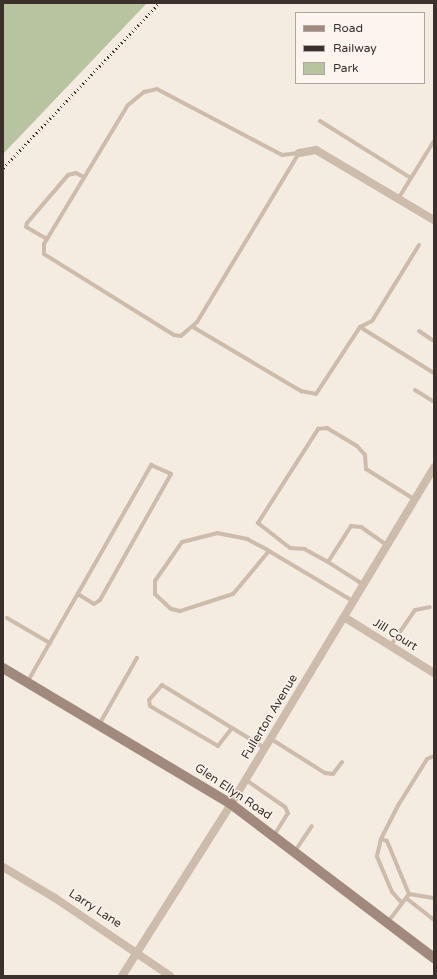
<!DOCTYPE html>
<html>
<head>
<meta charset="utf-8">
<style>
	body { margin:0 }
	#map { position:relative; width:437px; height:979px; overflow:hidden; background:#f4ebe1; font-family:"Varela Round",sans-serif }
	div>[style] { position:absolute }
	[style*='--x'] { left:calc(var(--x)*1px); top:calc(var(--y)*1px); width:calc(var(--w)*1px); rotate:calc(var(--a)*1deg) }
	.green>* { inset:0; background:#b8c4a0 }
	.lane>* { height:4px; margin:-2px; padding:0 2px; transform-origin:2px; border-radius:2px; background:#cdbbac }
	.street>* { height:8px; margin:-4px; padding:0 4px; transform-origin:4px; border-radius:4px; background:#cdbbac }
	.secondary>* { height:10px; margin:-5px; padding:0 5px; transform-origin:5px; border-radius:5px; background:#a18a7d }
	.rail>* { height:2.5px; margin-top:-1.25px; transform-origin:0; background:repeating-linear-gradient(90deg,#3b302b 0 1px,transparent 0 4px) }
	span { translate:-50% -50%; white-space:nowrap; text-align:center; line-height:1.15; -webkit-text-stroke:3px #fbf5ee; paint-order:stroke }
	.street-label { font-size:12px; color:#3b302b }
	.frame { position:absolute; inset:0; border:4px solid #3b302b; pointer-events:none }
	.legend { position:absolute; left:295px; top:12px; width:130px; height:72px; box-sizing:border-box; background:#fbf5ee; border:1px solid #aea6a0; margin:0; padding:5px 7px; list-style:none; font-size:12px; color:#3b302b }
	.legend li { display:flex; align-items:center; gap:8px; height:20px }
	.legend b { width:20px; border:1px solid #aea6a0 }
</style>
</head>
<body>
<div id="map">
	<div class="green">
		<i style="clip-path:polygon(3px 3px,147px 3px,3px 154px)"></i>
	</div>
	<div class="lane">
		<i style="--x:157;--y:89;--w:141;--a:27.8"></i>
		<i style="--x:282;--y:155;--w:17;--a:-7"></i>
		<i style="--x:299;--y:153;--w:197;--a:121.1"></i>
		<i style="--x:197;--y:322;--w:21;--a:139"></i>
		<i style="--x:181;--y:336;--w:7;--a:-172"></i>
		<i style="--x:174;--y:335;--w:153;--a:-148.1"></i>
		<i style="--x:44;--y:254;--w:10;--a:-90"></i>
		<i style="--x:44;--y:244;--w:162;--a:-58.9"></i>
		<i style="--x:128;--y:105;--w:21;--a:-39"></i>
		<i style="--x:144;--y:92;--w:13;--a:-13"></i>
		<i style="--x:320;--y:121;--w:107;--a:32.1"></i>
		<i style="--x:398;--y:199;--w:68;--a:-58.2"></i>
		<i style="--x:47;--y:239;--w:24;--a:-150"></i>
		<i style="--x:26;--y:227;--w:4;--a:-76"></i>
		<i style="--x:27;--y:223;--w:63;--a:-49.5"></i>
		<i style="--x:68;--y:175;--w:8;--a:-14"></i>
		<i style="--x:76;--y:173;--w:9;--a:27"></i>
		<i style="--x:419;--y:245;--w:89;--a:121.7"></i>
		<i style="--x:372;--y:321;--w:13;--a:153"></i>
		<i style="--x:360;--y:327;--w:87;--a:31.9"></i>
		<i style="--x:193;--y:327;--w:126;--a:30.7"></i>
		<i style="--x:301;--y:391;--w:15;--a:11"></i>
		<i style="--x:316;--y:394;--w:80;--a:-56.7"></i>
		<i style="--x:419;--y:331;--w:18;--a:34"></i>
		<i style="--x:415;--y:390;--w:22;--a:32"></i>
		<i style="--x:269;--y:551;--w:56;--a:129.9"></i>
		<i style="--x:233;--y:594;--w:56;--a:162.2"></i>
		<i style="--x:180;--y:611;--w:9;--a:-167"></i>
		<i style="--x:171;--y:609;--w:22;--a:-137"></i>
		<i style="--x:155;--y:594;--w:13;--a:-90"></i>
		<i style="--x:155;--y:581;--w:47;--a:-55.3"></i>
		<i style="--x:182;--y:542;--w:36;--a:-14"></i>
		<i style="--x:217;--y:533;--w:31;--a:11"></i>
		<i style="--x:247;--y:539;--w:21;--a:28"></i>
		<i style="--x:266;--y:549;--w:4;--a:34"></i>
		<i style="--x:269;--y:551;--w:61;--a:30.8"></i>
		<i style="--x:321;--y:582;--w:37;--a:31"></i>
		<i style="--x:328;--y:562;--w:26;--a:-151"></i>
		<i style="--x:305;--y:549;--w:15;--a:-176"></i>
		<i style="--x:290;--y:548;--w:41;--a:-142"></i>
		<i style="--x:258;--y:523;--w:112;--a:-57.4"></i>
		<i style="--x:318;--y:429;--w:9;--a:-6"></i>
		<i style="--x:327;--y:428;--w:35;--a:31"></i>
		<i style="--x:357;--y:446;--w:12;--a:48"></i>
		<i style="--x:365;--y:455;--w:14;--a:86"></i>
		<i style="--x:366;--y:469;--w:57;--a:32"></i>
		<i style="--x:364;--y:585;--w:43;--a:-147.4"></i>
		<i style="--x:328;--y:562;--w:43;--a:-57.4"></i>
		<i style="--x:351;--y:526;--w:10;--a:6"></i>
		<i style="--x:361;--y:527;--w:32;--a:35"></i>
		<i style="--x:7;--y:618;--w:50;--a:30.2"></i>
		<i style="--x:391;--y:645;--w:42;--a:-55.6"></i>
		<i style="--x:415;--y:610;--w:15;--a:-11"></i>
		<i style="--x:28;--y:681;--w:249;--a:-60.3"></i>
		<i style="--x:151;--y:465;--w:22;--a:24"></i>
		<i style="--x:171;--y:474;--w:145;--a:119.4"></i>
		<i style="--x:100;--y:600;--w:7;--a:146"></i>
		<i style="--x:94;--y:604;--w:19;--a:-148"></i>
		<i style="--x:100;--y:723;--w:75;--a:-60.4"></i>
		<i style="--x:232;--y:728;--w:23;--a:128"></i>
		<i style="--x:218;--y:746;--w:79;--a:-149.5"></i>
		<i style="--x:150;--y:706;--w:6;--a:-99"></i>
		<i style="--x:149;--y:700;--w:20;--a:-49"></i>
		<i style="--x:162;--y:685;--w:121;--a:31.5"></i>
		<i style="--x:271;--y:739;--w:64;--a:32.2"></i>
		<i style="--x:325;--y:773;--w:8;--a:7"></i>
		<i style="--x:333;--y:774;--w:15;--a:-53"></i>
		<i style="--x:246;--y:780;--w:47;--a:34.7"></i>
		<i style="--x:285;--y:807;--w:7;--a:63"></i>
		<i style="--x:288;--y:813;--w:26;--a:122"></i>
		<i style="--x:381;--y:839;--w:6;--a:18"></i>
		<i style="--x:387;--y:841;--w:57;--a:67.5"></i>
		<i style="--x:295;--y:851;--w:30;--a:-56"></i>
		<i style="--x:406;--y:898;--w:36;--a:38"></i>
		<i style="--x:402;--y:903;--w:15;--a:-132"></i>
		<i style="--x:392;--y:892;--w:39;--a:-113"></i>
		<i style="--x:377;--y:856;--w:17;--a:-77"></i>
		<i style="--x:381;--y:839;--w:39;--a:-63"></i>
		<i style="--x:399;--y:804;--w:53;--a:-58.1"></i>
		<i style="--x:427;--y:759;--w:8;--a:-23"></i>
		<i style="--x:388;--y:922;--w:35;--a:-53"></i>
		<i style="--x:409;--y:894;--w:25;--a:9"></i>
	</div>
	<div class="street">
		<i style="--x:299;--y:153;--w:17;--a:-10"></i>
		<i style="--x:316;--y:150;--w:137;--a:30.7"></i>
		<i style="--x:344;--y:617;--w:106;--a:31.9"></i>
		<i style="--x:3;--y:867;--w:61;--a:30.8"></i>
		<i style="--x:55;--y:898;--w:139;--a:34.1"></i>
		<i style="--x:122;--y:976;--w:204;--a:-57.6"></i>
		<i style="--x:231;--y:804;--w:393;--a:-58.9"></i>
	</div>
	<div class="secondary">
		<i style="--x:3;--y:668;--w:265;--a:30.8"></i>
		<i style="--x:231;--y:804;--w:255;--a:37.2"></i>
	</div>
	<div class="rail">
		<i style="--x:3;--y:168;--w:227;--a:-46.6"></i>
	</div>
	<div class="street-label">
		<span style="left:395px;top:635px;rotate:32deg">Jill Court</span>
		<span style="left:270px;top:717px;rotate:-59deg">Fullerton Avenue</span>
		<span style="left:233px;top:792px;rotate:34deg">Glen Ellyn Road</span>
		<span style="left:95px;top:909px;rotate:33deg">Larry Lane</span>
	</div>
	<div class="frame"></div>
	<ul class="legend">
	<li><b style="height:5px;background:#a18a7d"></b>Road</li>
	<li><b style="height:5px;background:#3b302b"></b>Railway</li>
	<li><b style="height:11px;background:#b8c4a0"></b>Park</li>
	</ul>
</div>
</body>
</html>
